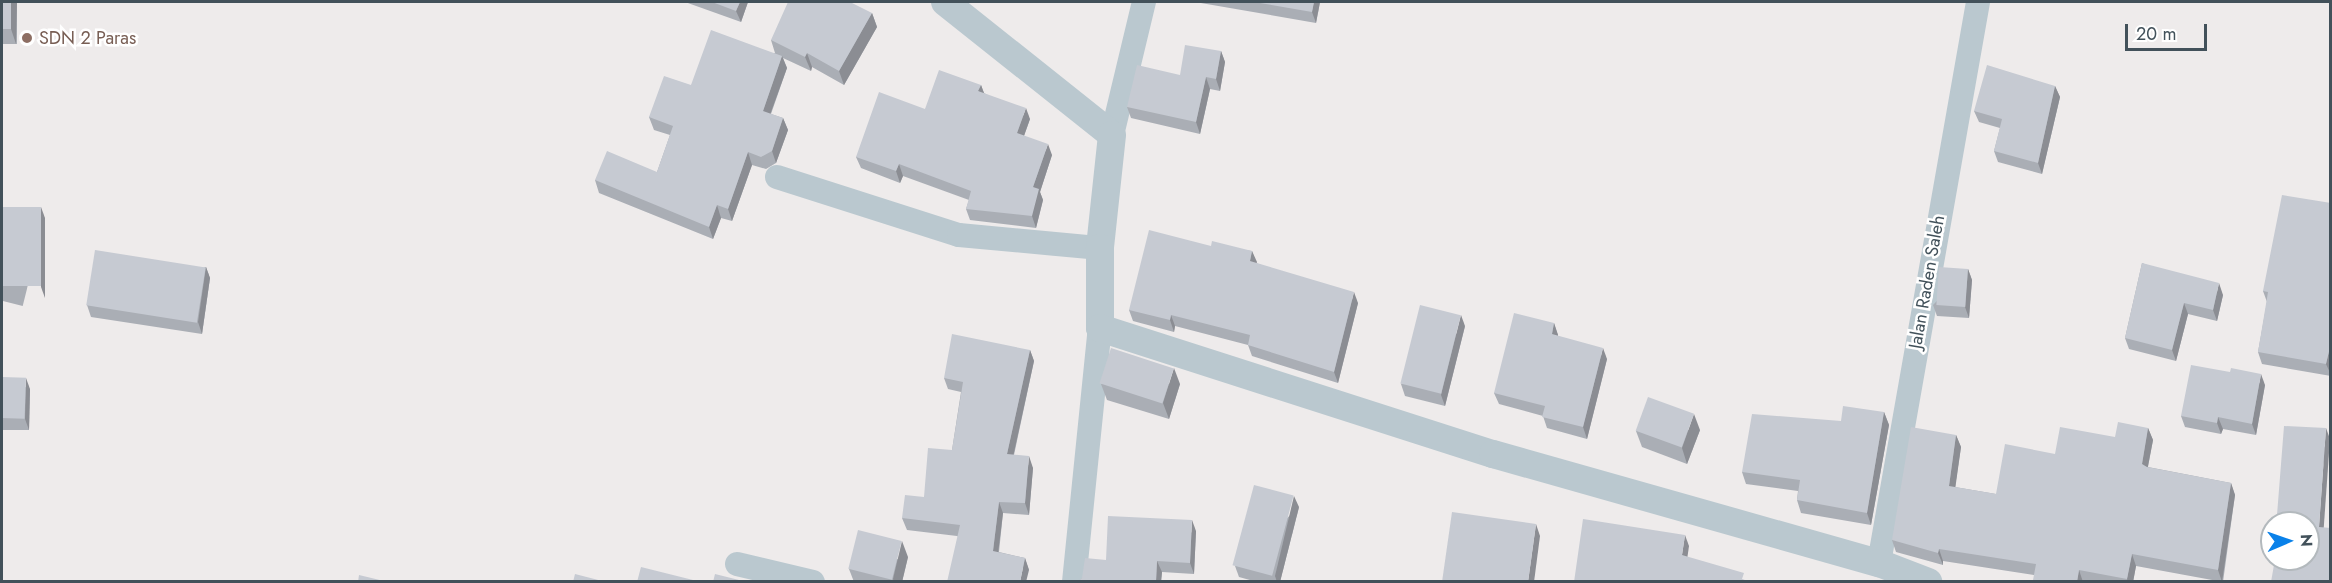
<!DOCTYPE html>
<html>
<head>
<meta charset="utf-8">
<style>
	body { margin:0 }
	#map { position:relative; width:2332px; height:583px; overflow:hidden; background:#eeebeb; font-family:Jost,sans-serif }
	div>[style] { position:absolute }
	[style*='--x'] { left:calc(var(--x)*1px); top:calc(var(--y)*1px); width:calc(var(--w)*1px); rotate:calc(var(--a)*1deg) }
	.minor>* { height:24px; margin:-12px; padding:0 12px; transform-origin:12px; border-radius:12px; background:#bac8cf }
	.tertiary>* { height:28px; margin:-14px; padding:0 14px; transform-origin:14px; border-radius:14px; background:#bac8cf }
	.wall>* { inset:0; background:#aaaeb5; transform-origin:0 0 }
	.shaded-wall>* { inset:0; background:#8b8d93 }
	.building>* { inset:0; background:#c6cad2; transform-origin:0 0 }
	.dots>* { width:16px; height:16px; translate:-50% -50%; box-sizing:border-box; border:3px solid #fff; border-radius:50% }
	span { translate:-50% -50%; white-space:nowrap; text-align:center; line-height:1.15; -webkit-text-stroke:5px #fff; paint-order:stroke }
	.education-label { font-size:18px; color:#785e54 }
	.left { translate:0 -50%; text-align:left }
	.street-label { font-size:18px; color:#42515a }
	.frame { position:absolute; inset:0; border:3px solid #42515a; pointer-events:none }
	.north { position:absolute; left:2260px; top:511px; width:60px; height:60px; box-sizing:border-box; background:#fff; border:2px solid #b3b9bd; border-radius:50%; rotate:88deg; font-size:16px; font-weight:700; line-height:24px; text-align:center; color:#42515a }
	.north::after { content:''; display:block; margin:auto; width:21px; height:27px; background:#0a81e9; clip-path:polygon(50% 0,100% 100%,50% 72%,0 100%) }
	.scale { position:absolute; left:2125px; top:24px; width:82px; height:27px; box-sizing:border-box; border:3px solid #42515a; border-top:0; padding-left:8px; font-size:18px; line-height:21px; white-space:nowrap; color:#42515a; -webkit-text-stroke:4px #fff; paint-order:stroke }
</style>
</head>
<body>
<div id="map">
	<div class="minor">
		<i style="--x:1112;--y:135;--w:137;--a:-76.5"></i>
		<i style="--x:777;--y:177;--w:191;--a:17.7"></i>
		<i style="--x:959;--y:235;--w:142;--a:5.3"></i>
		<i style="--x:1879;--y:563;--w:570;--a:-79.99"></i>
		<i style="--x:737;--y:564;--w:78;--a:13.3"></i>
		<i style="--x:1074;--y:582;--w:255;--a:-84.2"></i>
	</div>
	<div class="tertiary">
		<i style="--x:945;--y:2;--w:213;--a:38.5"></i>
		<i style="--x:1112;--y:135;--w:114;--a:96.1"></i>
		<i style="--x:1100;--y:248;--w:80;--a:90"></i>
		<i style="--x:1100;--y:328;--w:413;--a:17.8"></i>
		<i style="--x:1493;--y:454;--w:401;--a:15.8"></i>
		<i style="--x:1879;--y:563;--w:53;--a:21.2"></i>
	</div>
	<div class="wall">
		<i style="left:2px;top:2px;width:15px;height:42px"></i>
		<i style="clip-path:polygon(685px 2px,748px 2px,741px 22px)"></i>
		<i style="clip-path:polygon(1195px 2px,1320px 2px,1316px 23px)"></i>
		<i style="clip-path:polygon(872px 13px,877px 27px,844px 85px,812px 67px,811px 71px,783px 58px,787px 68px,771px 114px,783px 118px,788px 130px,776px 163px,766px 169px,752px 165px,732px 221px,721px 218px,713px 239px,599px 193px,595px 180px,657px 172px,670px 135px,654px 130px,649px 117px,691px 85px,775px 53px,771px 40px)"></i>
		<i style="clip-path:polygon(1221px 51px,1225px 62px,1220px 91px,1210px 89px,1200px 134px,1131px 118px,1127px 107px)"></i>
		<i style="clip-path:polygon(981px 85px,984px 93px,1030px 119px,1024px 136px,1052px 155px,1040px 192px,1043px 200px,1036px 228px,970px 220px,966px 209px,969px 200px,903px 176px,900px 183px,861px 168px,856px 157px,925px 109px)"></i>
		<i style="clip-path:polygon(2055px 86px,2060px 97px,2042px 174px,1998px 162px,1994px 151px,2000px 128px,1979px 122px,1974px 111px)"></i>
		<i style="clip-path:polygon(2331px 203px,2331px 376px,2262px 364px,2258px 352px,2267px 302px,2263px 291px)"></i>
		<i style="left:2px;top:207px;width:44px;height:91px;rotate:14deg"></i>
		<i style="clip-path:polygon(1211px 246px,1252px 251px,1256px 263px,1358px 303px,1338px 383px,1252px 356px,1248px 345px,1175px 326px,1174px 332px,1133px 321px,1129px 310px)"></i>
		<i style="clip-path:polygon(2142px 263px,2223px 295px,2217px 321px,2188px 314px,2176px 361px,2129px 349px,2125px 338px)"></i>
		<i style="clip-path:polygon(206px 267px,210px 278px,202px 334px,91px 317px,87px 305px)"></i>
		<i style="clip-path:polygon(1968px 269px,1972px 280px,1969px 318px,1937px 316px,1933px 305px)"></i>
		<i style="clip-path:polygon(1554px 323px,1558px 335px,1558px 336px,1607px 359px,1587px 439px,1547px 428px,1543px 416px,1499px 404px,1494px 393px)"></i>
		<i style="clip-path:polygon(1465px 326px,1445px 406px,1405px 396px,1401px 384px)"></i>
		<i style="clip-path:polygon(1030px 350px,1034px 361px,1014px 455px,1033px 468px,1029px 515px,1003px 513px,999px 552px,1025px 558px,1029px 570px,957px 536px,907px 530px,902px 518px,924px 497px,952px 450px,961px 392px,948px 389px,944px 378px)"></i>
		<i style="clip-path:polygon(2230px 372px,2265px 385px,2256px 435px,2223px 429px,2221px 434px,2185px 427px,2181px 416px)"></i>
		<i style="clip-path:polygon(2px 377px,30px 389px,29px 430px,2px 430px)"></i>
		<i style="clip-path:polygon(1101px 384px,1180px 384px,1169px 419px,1107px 400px)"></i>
		<i style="clip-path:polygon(1884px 412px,1889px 425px,1871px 525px,1801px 513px,1797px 500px,1798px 491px,1746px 484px,1742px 472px,1841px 421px)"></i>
		<i style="clip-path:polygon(2148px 428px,2153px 440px,2148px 467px,2231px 483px,2235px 495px,2223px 582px,2136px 566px,2133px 582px,2034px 582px,2034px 575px,1943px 561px,1943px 565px,1896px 552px,1892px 540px,1956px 435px,1961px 447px,1955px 487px,1996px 494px,2055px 454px)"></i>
		<i style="clip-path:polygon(1700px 430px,1687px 464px,1642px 447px,1636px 431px)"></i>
		<i style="clip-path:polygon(2330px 439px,2308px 523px,2280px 523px,2277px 515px)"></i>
		<i style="clip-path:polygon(1299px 507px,1280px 582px,1257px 582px,1239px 577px,1235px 566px)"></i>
		<i style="clip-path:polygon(1196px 531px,1194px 574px,1162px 572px,1161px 582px,1077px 582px,1106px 560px)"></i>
		<i style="clip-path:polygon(908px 557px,902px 582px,854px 582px,849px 569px)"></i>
	</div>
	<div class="shaded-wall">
		<i style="clip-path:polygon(11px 2px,17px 2px,16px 44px,11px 29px)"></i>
		<i style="clip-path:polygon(740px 2px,748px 2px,741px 22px,736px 11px)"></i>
		<i style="clip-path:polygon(1314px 2px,1320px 2px,1316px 23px,1312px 12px)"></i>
		<i style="clip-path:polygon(872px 13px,877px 27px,844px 85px,839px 71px)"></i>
		<i style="clip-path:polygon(1221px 51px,1225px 62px,1220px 91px,1216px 79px)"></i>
		<i style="clip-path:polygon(807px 53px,812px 67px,811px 71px,805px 57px)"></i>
		<i style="clip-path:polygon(782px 56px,787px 68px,767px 123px,763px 111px)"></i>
		<i style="clip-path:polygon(1206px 77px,1210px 89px,1200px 134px,1196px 122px)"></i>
		<i style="clip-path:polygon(981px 85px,985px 96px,978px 91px)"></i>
		<i style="clip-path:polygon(2055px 86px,2060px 97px,2042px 174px,2038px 163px)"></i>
		<i style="clip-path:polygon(1026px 108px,1030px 119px,1021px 144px,1017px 133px)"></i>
		<i style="clip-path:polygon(783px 118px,788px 130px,776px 163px,772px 151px)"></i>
		<i style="clip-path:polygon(1048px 144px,1052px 155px,1040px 192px,1043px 200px,1036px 228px,1032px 216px,1033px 187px)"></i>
		<i style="clip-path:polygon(748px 152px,752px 165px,732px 221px,728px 209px)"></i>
		<i style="clip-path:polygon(899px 164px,903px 176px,900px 183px,896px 171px)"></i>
		<i style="clip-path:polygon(717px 205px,721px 218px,713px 239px,709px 227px)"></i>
		<i style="clip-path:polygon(41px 207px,45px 218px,45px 298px,41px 287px)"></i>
		<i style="clip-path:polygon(1252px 251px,1257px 262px,1254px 272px,1250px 261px)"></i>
		<i style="clip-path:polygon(206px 267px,210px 278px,202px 334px,198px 322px)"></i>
		<i style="clip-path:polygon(1968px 269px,1972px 280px,1969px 318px,1965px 307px)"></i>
		<i style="clip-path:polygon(2219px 283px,2223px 295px,2217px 321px,2213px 310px)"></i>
		<i style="clip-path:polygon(1354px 292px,1358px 303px,1338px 383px,1334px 372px)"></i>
		<i style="clip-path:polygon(2184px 303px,2188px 314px,2176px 361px,2172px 350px)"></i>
		<i style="clip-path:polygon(1171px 315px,1175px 326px,1174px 332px,1170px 320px)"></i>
		<i style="clip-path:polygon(1461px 315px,1465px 326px,1445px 406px,1441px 395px)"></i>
		<i style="clip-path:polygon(1554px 323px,1558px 335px,1556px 346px,1552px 334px)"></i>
		<i style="clip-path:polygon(2331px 343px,2331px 375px,2326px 364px)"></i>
		<i style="clip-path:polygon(1603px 348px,1607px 359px,1587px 439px,1583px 427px)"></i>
		<i style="clip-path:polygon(1030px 350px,1034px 361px,1011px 466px,1007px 454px)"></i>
		<i style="clip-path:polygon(1174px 368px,1180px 384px,1169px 419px,1163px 403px)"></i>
		<i style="clip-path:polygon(2261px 374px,2265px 385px,2256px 435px,2252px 424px)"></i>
		<i style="clip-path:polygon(26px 378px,30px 389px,29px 430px,25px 419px)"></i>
		<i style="clip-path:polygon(1884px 412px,1889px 425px,1871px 525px,1867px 513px)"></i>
		<i style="clip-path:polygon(1694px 414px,1700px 430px,1687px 464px,1682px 448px)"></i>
		<i style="clip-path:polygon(2218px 417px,2223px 429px,2221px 434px,2217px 423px)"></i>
		<i style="clip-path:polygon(2148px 428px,2153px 440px,2146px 476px,2142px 464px)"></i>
		<i style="clip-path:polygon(2326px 428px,2330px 439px,2323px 538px,2319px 527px)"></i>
		<i style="clip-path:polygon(1956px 435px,1961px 447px,1954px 497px,1949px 486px)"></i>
		<i style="clip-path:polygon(1029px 456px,1033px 468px,1029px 515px,1025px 503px)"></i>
		<i style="clip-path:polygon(2231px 483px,2235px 495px,2222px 582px,2218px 570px)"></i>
		<i style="clip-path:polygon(1294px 496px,1299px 507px,1280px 582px,1277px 582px,1275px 576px)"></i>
		<i style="clip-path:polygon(999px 502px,1003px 513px,997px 562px,993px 551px)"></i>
		<i style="clip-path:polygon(1192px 520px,1196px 531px,1194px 574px,1190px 563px)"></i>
		<i style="clip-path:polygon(1536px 524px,1540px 536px,1534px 582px,1528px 582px)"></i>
		<i style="clip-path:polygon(1685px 535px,1689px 546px,1686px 567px,1682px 555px)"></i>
		<i style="clip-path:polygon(902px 541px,908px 557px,902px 582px,894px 582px,893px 579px)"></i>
		<i style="clip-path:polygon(1939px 549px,1943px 561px,1943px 565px,1938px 553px)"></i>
		<i style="clip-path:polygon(2132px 554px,2136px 566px,2133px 582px,2128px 582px,2127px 579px)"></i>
		<i style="clip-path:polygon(1025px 558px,1029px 570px,1026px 582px,1020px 582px)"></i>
		<i style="clip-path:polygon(1157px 561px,1162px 572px,1161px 582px,1156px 582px)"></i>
		<i style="clip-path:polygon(2079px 570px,2083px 582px,2077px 582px)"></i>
	</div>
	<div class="building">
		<i style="left:2px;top:2px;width:9px;height:27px"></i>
		<i style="clip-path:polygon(712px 2px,740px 2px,736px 11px)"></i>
		<i style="clip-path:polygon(788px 2px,850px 2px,872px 13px,839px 71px,807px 53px,805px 57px,771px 40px)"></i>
		<i style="clip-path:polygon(1254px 2px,1314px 2px,1312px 12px)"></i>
		<i style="clip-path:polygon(711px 30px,782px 56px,763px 111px,783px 118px,772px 151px,761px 157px,748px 152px,728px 209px,717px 205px,709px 227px,595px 180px,607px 151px,657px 172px,673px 126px,649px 117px,664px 76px,691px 85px)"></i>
		<i style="clip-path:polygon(1185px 45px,1221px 51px,1216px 79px,1206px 77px,1196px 122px,1127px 107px,1137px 65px,1180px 75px)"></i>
		<i style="clip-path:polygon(1987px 65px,2055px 86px,2038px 163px,1994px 151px,2002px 119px,1974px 111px)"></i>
		<i style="clip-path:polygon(939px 70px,981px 85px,978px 91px,1026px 108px,1017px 133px,1048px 144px,1033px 187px,1039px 189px,1032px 216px,966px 209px,971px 191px,899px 164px,896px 171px,856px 157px,879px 92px,925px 109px)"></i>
		<i style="clip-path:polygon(2282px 195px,2331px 203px,2331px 343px,2326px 364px,2258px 352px,2268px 292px,2263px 291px)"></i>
		<i style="left:2px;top:207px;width:39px;height:79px"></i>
		<i style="clip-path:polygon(1149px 230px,1211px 246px,1212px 241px,1252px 251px,1250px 261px,1354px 292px,1334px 372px,1248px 345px,1250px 335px,1171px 315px,1170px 320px,1129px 310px)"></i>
		<i style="left:95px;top:250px;width:112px;height:56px;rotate:9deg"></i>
		<i style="clip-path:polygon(2142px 263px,2219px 283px,2213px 310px,2184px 303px,2172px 350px,2125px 338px)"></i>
		<i style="left:1939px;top:267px;width:29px;height:38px;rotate:4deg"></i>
		<i style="left:1420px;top:305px;width:42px;height:81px;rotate:14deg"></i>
		<i style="clip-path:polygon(1514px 313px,1554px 323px,1552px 334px,1603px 348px,1583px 427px,1542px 417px,1545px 406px,1494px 393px)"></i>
		<i style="clip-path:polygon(952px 334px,1030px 350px,1007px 454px,1029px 456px,1025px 503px,999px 502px,993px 551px,1025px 558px,1020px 582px,947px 582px,960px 525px,902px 518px,905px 495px,924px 497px,928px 448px,952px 450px,963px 382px,944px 378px)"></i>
		<i style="left:1111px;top:348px;width:66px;height:37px;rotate:18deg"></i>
		<i style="clip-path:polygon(2191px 365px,2230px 372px,2231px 368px,2261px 374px,2252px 424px,2218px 417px,2217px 423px,2181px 416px)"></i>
		<i style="left:2px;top:377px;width:24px;height:41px;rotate:2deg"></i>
		<i style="left:1648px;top:397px;width:49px;height:36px;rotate:20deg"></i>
		<i style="clip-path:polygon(1843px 406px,1884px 412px,1867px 513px,1797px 500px,1800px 480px,1742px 472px,1752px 414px,1841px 421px)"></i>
		<i style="clip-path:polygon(2118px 422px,2148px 428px,2142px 464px,2147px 467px,2231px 483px,2218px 570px,2132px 554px,2127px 579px,2079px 570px,2077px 582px,2040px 582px,2033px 580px,2036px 564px,1939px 549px,1938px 553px,1892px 540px,1911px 427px,1956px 435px,1949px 486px,1996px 494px,2005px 444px,2055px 454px,2060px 427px,2115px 437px)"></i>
		<i style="clip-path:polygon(2284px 426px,2326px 428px,2319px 527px,2331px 528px,2331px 582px,2271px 582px,2275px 559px,2308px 559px,2308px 523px,2282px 523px,2283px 515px,2277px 515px)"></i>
		<i style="left:1254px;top:485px;width:41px;height:83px;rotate:15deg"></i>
		<i style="clip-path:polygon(1452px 512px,1536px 524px,1528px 582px,1442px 582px)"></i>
		<i style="clip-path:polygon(1108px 516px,1192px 520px,1190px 563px,1157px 561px,1156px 582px,1077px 582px,1082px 578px,1085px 558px,1106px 560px)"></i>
		<i style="clip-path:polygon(1583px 519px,1685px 535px,1682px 555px,1744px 573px,1742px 579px,1751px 582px,1574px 582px)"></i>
		<i style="left:858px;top:530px;width:45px;height:40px;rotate:14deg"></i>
		<i style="clip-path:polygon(641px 567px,701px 582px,637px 582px)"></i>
		<i style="clip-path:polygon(575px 574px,606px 582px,573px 582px)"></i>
		<i style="clip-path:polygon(715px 574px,747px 582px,713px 582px)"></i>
		<i style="clip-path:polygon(359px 575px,388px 582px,358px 582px)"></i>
	</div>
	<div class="dots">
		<i style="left:27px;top:38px;background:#8d6e63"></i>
	</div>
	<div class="education-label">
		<span class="left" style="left:39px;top:38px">SDN 2 Paras</span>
	</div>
	<div class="street-label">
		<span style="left:1927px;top:282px;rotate:-80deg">Jalan Raden Saleh</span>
	</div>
	<div class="frame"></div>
	<div class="north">N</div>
	<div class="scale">20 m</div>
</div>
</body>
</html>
